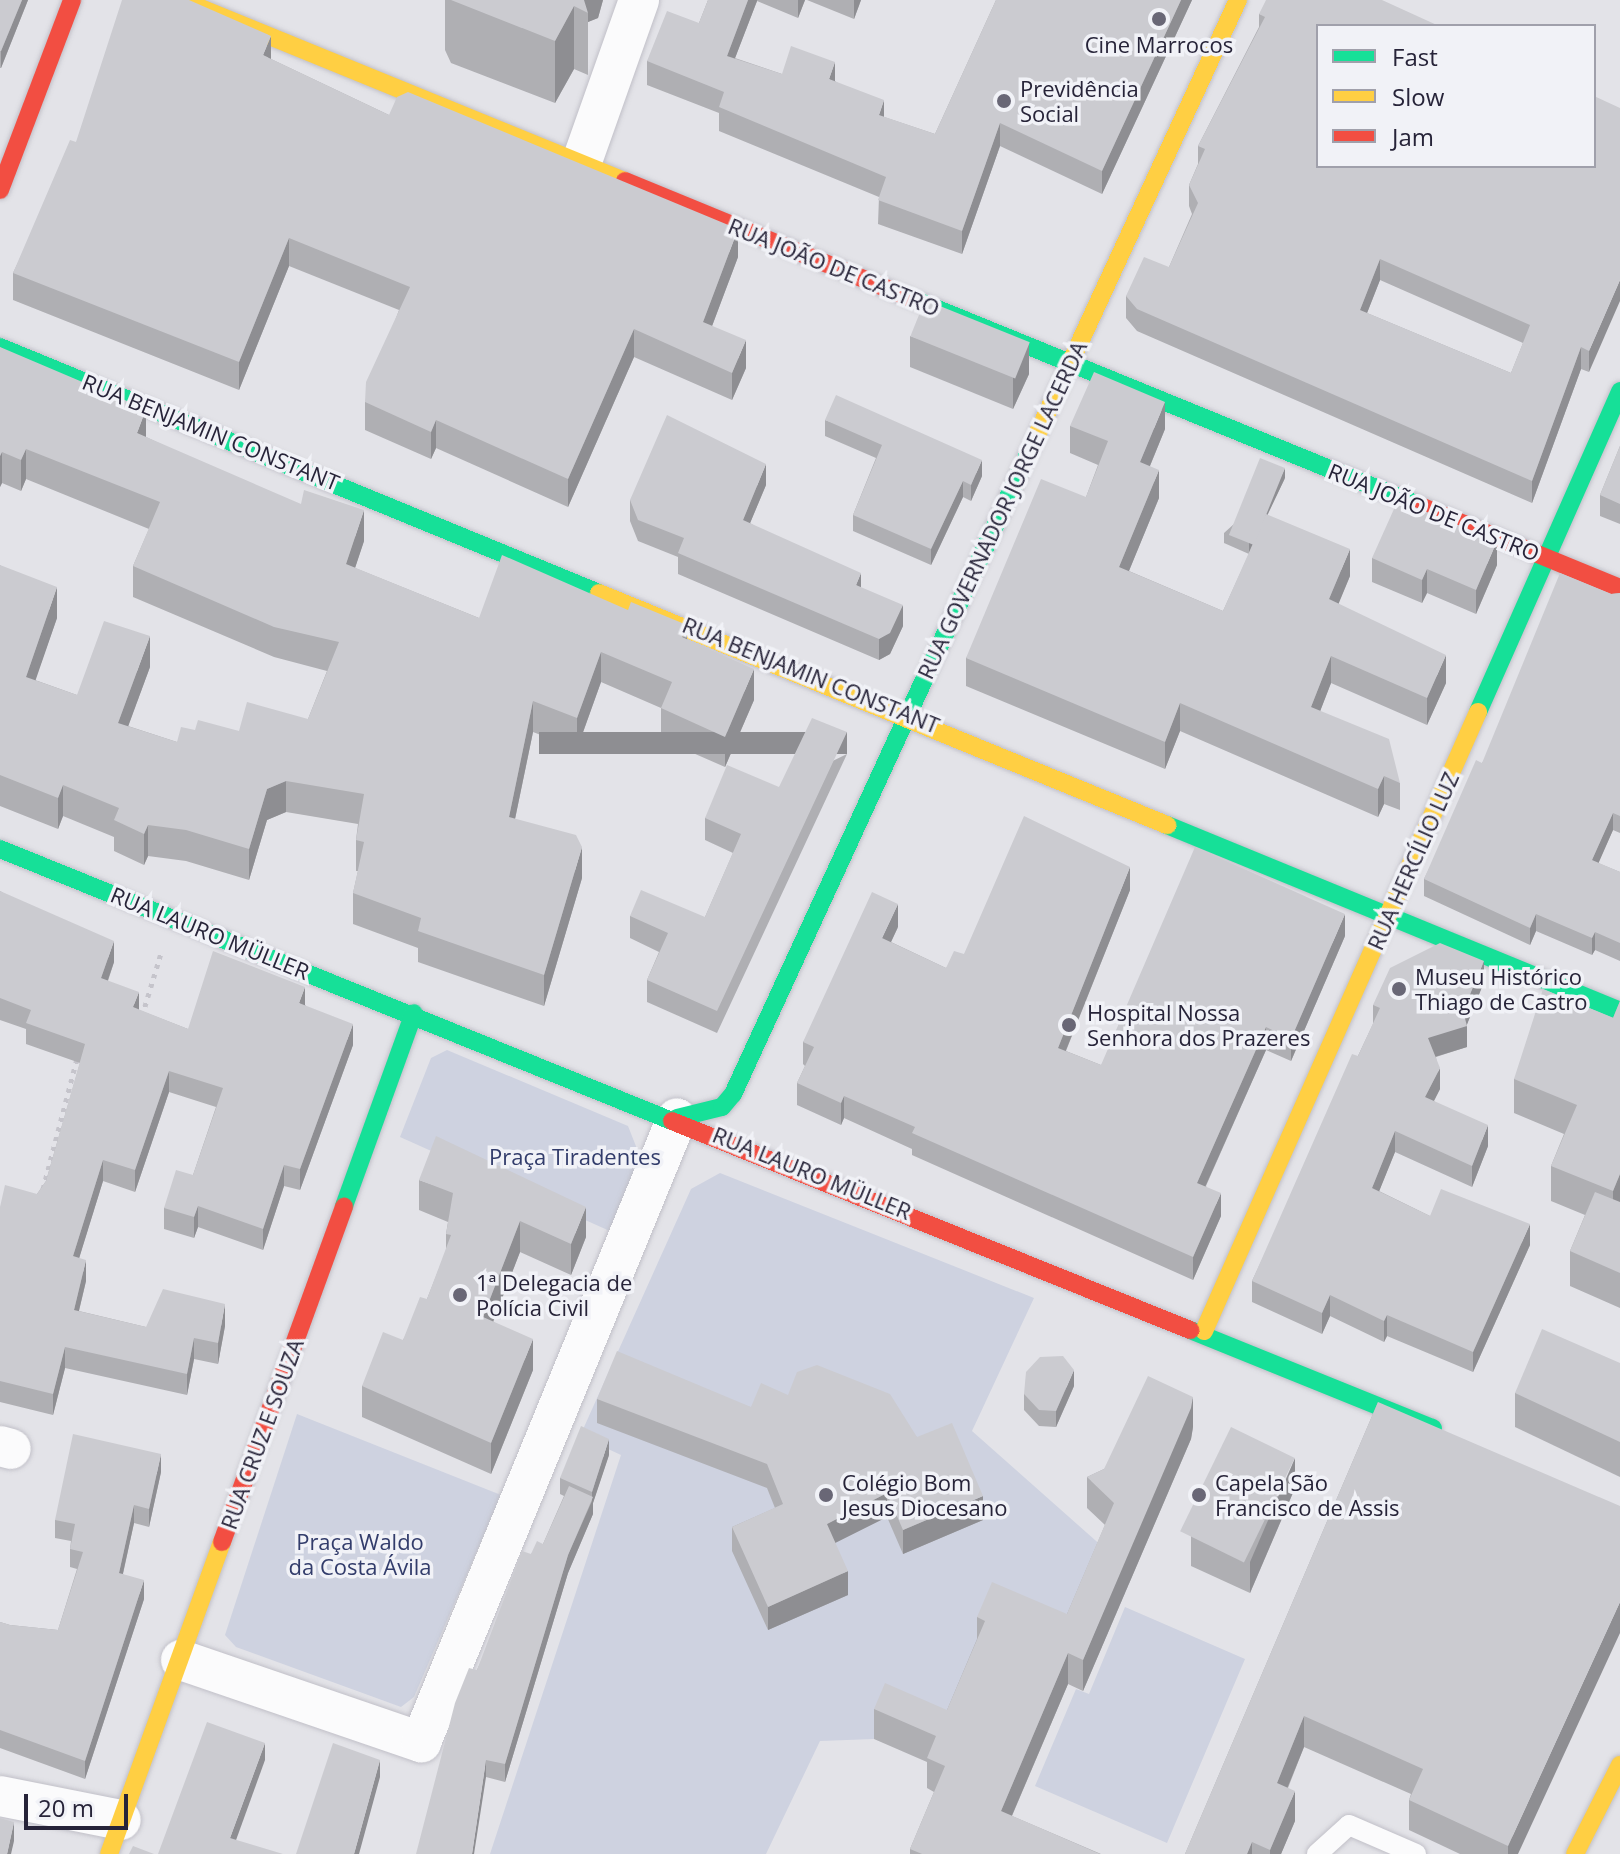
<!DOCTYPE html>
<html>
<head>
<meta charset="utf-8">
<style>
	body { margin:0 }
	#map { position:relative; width:1620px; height:1854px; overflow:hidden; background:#e3e3e8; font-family:"Open Sans",sans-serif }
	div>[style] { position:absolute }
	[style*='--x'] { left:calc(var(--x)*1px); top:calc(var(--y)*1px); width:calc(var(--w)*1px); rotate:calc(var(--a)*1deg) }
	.green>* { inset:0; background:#ced2e0 }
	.path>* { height:5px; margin-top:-2.5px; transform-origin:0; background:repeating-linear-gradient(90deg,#c5c4cb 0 4px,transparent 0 10px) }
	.roads { filter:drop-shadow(0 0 2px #c1c0c8) drop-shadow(0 0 2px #c1c0c8) }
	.lane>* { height:20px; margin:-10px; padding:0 10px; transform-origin:10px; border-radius:10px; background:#fbfbfc }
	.street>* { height:40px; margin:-20px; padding:0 20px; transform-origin:20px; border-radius:20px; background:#fbfbfc }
	.fast>* { height:18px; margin:-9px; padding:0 9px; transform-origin:9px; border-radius:9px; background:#16e098 }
	.slow>* { height:18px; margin:-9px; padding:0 9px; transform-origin:9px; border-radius:9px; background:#ffcf43 }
	.jam>* { height:18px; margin:-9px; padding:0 9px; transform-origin:9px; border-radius:9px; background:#f24e42 }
	.wall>* { inset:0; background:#afafb3 }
	.shaded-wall>* { inset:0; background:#8e8e92; transform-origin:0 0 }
	.building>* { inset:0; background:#cbcbd0; transform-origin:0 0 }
	.dots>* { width:22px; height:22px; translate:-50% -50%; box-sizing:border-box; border:4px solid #f1f2f7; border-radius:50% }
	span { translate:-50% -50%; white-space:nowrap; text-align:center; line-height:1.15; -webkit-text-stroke:7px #f1f2f7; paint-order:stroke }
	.poi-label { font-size:22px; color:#272439 }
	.left { translate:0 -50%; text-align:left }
	.street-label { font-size:22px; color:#272439 }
	.park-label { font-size:22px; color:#323c6b }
	.legend { position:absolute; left:1316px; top:24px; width:280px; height:144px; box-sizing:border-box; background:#f1f2f7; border:2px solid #a0a0ab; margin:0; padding:10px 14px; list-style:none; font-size:24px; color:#272439 }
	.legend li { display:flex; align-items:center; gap:16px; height:40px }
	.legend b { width:40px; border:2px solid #a0a0ab }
	.scale { position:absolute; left:24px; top:1794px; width:104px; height:36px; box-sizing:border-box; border:4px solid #272439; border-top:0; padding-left:10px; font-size:24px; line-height:28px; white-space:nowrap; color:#272439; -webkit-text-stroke:6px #f1f2f7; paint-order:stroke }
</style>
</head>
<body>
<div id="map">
	<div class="green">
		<i style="clip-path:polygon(447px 1050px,628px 1126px,641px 1159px,612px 1232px,400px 1137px,431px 1058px)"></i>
		<i style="clip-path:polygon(720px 1173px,1034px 1298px,972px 1431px,1113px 1556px,1067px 1644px,947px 1741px,885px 1714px,874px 1739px,820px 1741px,766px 1854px,490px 1854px,621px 1455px,580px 1436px,691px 1189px)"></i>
		<i style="clip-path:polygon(297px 1414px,501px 1495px,414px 1697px,401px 1707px,236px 1647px,225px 1635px)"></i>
		<i style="clip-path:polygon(1125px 1607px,1245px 1659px,1167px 1843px,1035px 1786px,1076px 1689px,1089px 1694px)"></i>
	</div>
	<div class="path">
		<i style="--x:142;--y:1016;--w:66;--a:-73.2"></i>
		<i style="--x:43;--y:1189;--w:138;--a:-75.4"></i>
	</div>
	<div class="roads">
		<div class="lane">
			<i style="--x:1317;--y:1854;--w:43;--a:-42.2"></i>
			<i style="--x:1349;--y:1825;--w:73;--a:23.4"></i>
		</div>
		<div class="street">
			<i style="--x:581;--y:164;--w:174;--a:-70.5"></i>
			<i style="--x:0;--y:1446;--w:11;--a:15"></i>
			<i style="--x:181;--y:1660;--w:254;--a:18.9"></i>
			<i style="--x:421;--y:1742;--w:674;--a:-67.69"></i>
			<i style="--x:0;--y:1796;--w:123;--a:11.2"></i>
		</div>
		<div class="fast">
			<i style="--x:918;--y:301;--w:540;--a:22.2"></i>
			<i style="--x:0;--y:347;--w:648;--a:22.33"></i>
			<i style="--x:1478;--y:712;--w:351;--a:-66.1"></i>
			<i style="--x:1167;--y:825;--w:490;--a:22.3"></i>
			<i style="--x:0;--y:849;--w:725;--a:22.04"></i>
			<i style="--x:677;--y:1118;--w:46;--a:-13.7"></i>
			<i style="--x:722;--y:1107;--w:17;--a:-50"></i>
			<i style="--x:733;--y:1094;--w:709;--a:-65.24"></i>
			<i style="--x:344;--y:1206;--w:205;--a:-70.1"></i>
			<i style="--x:1190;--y:1330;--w:262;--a:22"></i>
		</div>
		<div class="slow">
			<i style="--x:181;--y:0;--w:479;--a:22.2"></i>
			<i style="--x:1030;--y:450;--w:496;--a:-65.2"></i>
			<i style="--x:599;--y:593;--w:614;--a:22.22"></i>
			<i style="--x:1204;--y:1331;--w:677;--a:-66.12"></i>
			<i style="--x:109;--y:1854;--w:332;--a:-70.1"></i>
			<i style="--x:1575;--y:1854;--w:100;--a:-63.2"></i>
		</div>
		<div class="jam">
			<i style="--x:625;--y:181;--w:317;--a:22.3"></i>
			<i style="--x:0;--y:190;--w:203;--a:-69.2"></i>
			<i style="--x:1418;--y:505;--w:218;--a:22.3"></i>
			<i style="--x:672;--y:1121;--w:559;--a:21.97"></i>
			<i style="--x:222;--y:1542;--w:357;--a:-70"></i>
		</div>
	</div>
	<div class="wall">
		<i style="clip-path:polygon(0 0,28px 0,1px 68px,0 68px)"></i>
		<i style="clip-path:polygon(445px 0,603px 0,598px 18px,588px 22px,588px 75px,574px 69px,555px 103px,451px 63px,445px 50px)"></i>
		<i style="clip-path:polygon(708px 0,805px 0,798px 18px,757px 1px,735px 58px,782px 74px,835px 81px,884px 117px,935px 134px,996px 0,1192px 0,1102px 194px,1000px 146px,962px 254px,878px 224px,879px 197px,719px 131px,719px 113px,647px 85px,647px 61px,699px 23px)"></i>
		<i style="clip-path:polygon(807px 0,861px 0,854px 19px)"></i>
		<i style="clip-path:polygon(evenodd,1259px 14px,1318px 26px,1594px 166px,1589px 372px,1581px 369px,1532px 503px,1137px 331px,1126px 318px,1126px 296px,1169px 267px,1192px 214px,1189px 206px,1189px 185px,1198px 164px,1198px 146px,1259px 27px,1259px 14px,1380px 280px,1523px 343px,1511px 373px,1367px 313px,1380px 280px)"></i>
		<i style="clip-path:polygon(271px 59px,389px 115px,738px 257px,712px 326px,746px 368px,732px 400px,634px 357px,568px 507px,436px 448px,431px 459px,365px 430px,365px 402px,399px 310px,289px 266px,239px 390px,13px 300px,13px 273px,76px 142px)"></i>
		<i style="clip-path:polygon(910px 336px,1029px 374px,1013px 409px,910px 367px)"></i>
		<i style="clip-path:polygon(0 347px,146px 437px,364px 541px,355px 568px,479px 618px,687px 639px,754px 700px,725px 767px,661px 739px,661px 708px,601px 682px,577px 749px,533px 732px,515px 819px,582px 878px,544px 1006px,418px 962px,418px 948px,353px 924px,353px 893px,358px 871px,356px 871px,356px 840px,358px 824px,286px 812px,267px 820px,249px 880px,186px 861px,148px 856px,144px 865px,114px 851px,114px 837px,63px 816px,58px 829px,0 806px,0 565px,57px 618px,35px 680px,77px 695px,150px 667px,128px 726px,177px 742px,195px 730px,239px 731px,308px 719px,327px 671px,274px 657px,133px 597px,133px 566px,149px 529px,26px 479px,21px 491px,2px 483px,0 487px)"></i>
		<i style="clip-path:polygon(825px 420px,982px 476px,971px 501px,963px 497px,931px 565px,853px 531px,853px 515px,876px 458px,825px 436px)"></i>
		<i style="clip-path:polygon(1070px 426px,1165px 429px,1150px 466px,1159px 498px,1129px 571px,1223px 611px,1249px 554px,1224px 543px,1224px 533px,1285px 478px,1267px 515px,1350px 576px,1338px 604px,1446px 683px,1427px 725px,1331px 683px,1320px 711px,1400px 783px,1400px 810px,1384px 804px,1378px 817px,1180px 731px,1165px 769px,966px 686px,966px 658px,1086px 497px,1098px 465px,1070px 453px)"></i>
		<i style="clip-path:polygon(1620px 446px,1620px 524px,1600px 516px,1600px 495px)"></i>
		<i style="clip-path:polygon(766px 485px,750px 523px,903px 626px,890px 654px,879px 660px,678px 574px,678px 557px,638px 541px,630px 521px,630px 500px)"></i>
		<i style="clip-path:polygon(1372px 558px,1497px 565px,1476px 614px,1427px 593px,1422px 603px,1372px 582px)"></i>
		<i style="clip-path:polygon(1620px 593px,1620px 833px,1613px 830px,1598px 863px,1620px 872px,1620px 961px,1595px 950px,1592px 955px,1536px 931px,1530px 945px,1424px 896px,1424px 879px,1482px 763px,1611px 594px)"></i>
		<i style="clip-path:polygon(847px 754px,717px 1033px,647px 1002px,647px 980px,659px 952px,630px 938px,630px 916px,705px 917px,733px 853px,705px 840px,705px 818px,779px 787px)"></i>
		<i style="clip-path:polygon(1130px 890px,1066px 1051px,1101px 1065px,1345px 936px,1291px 1061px,1266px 1050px,1206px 1186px,1221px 1216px,1193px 1280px,912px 1155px,912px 1149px,844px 1118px,841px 1125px,797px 1105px,797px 1083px,805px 1066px,803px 1064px,803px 1042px,898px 927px,891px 942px,946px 968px,964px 954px)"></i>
		<i style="clip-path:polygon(0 891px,114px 962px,108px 981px,139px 1010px,188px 1029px,305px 1005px,353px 1045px,300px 1190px,284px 1186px,263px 1250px,198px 1227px,194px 1238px,164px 1229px,164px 1208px,193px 1175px,216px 1107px,169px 1092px,135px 1192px,103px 1181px,79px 1258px,86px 1281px,79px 1311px,146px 1327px,225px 1326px,218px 1364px,194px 1359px,187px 1395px,65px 1368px,53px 1415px,0 1402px,0 1207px,37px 1194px,46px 1181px,80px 1063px,26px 1044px,26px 1029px,0 1020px)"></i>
		<i style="clip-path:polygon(1484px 982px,1467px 1024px,1467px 1047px,1436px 1057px,1440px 1089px,1434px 1101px,1488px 1146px,1472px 1187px,1395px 1152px,1379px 1191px,1430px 1216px,1530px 1245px,1473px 1372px,1387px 1336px,1384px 1342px,1330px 1316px,1322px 1334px,1252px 1302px,1252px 1281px,1373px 1024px,1373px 1005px)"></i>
		<i style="clip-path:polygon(1620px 1001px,1620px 1308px,1570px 1286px,1570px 1251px,1585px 1215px,1551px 1201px,1551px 1166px,1564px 1134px,1514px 1113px,1514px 1079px,1613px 1018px)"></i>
		<i style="clip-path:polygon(419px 1180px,586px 1237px,571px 1275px,520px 1252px,493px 1321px,533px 1370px,491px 1474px,362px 1417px,362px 1386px,403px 1340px,427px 1299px,446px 1251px,446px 1234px,448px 1222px,419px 1210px)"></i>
		<i style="clip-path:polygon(1620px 1363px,1620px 1477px,1515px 1427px,1515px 1393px)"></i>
		<i style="clip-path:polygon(1074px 1386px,1056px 1427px,1039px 1426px,1024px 1410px,1024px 1394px)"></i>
		<i style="clip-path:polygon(788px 1395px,917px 1437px,983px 1520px,903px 1554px,887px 1517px,835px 1543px,848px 1595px,768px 1630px,732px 1551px,732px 1527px,775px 1508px,767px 1488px,597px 1423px,597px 1399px,751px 1407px)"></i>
		<i style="clip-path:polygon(1378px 1402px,1518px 1854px,1460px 1854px,1409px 1830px,1409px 1800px,1411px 1794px,1304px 1747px,1288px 1788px,1295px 1821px,1281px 1854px,1185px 1854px)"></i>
		<i style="clip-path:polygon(1193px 1427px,1191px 1439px,1083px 1691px,1068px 1684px,1012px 1816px,1101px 1854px,910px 1854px,910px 1849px,934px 1792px,927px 1788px,927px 1762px,874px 1739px,874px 1709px,947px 1710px,977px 1639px,977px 1617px,1067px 1614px,1105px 1525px,1087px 1508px,1087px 1477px)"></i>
		<i style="clip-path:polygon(609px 1455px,593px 1503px,593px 1514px,568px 1573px,505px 1782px,486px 1777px,477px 1670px,531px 1554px,543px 1544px,564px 1496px,560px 1494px,560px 1478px)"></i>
		<i style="clip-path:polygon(161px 1472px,149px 1527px,134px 1523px,123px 1574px,144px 1599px,85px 1779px,0 1748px,0 1622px,10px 1625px,58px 1630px,77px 1569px,70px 1567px,70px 1549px,71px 1541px,55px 1538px,55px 1520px)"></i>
		<i style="clip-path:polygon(1295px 1488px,1250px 1593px,1191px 1566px,1191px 1536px)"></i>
	</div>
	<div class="shaded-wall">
		<i style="clip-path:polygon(22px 0,28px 0,1px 68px,1px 51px)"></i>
		<i style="clip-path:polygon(574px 0,603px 0,598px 18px,588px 22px,588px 13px)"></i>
		<i style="clip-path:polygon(748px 0,757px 0,757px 1px,727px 79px,727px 56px)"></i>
		<i style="clip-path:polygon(798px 0,805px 0,798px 18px)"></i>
		<i style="clip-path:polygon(854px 0,861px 0,854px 19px)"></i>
		<i style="clip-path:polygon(1181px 0,1192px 0,1102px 194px,1102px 171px)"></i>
		<i style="clip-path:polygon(574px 6px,574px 69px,555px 103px,555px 41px)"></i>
		<i style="clip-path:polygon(271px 36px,271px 64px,263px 55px)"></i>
		<i style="clip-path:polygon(835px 62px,835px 85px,829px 79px)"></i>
		<i style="clip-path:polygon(884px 100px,884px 124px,879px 115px)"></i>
		<i style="clip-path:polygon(1000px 123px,1000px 146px,962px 254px,962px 231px)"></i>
		<i style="clip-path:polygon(738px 229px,738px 257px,703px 350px,703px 322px)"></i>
		<i style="clip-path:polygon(289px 238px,289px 266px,239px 390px,239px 362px)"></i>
		<i style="clip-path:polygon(1380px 259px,1380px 280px,1360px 331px,1360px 310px)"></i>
		<i style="clip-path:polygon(1620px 280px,1620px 301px,1589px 372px,1589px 351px)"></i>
		<i style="clip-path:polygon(634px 329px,634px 357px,568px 507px,568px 479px)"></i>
		<i style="clip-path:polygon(746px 340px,746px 368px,732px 400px,732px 373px)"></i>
		<i style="clip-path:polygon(1029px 343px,1029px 374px,1013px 409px,1013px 378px)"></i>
		<i style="clip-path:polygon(1581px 347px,1581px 369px,1532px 503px,1532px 481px)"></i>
		<i style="clip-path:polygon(1165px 402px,1165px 429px,1140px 490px,1140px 462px)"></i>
		<i style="clip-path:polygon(146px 409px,146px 440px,137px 433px)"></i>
		<i style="clip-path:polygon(436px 420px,436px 448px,431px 459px,431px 432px)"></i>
		<i style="clip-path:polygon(26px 449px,26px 479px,21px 491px,21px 460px)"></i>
		<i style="clip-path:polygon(2px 452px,2px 483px,0 487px,0 456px)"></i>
		<i style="clip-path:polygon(982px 460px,982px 476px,971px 501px,971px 485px)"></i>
		<i style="clip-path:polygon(766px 464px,766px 485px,743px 540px,743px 520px)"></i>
		<i style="clip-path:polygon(1285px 468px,1285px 478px,1249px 554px,1249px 543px)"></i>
		<i style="clip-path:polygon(1159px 470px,1159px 498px,1119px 595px,1119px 567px)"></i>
		<i style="clip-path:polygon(963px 481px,963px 497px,931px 565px,931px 549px)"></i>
		<i style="clip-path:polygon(364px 510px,364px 541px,346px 595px,346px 564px)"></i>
		<i style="clip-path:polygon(1497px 541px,1497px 565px,1476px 614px,1476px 590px)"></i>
		<i style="clip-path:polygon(1350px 549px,1350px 576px,1329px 627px,1329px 599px)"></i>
		<i style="clip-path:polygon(1427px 569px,1427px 593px,1422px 603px,1422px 580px)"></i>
		<i style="clip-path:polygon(861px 573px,861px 594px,856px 585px)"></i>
		<i style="clip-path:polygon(57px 587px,57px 618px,26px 708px,26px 677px)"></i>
		<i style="clip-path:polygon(903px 605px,903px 626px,890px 654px,879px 660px,879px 639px)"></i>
		<i style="clip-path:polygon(687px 625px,687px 655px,682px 637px)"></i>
		<i style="clip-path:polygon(150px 636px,150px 667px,118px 754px,118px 723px)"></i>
		<i style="clip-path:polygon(601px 652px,601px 682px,577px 749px,577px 718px)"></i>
		<i style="clip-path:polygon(1446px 655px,1446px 683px,1427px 725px,1427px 698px)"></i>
		<i style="clip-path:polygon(1331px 656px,1331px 683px,1311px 735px,1311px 707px)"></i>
		<i style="clip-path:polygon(754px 669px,754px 700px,725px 767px,725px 737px)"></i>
		<i style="clip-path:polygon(533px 701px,533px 732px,509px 848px,509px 817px)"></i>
		<i style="clip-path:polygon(1180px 703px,1180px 731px,1165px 769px,1165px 742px)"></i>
		<i style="left:847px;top:732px;width:22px;height:308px;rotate:90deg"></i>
		<i style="clip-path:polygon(1384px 776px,1384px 804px,1378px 817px,1378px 789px)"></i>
		<i style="clip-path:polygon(286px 781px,286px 812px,267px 820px,249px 880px,249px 849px,267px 789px)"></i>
		<i style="clip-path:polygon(63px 785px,63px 816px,58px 829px,58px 798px)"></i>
		<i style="clip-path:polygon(1613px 813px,1613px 830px,1592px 878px,1592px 860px)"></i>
		<i style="clip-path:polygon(148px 825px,148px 856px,144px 865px,144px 834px)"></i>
		<i style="clip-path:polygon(582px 847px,582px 878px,544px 1006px,544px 975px)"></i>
		<i style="clip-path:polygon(1130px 867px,1130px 890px,1058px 1070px,1058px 1048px)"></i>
		<i style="clip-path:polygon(898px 904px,898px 927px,882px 961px,882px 938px)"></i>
		<i style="clip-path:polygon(1345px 914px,1345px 936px,1291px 1061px,1291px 1039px)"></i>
		<i style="clip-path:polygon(1536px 914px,1536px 931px,1530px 945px,1530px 928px)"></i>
		<i style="clip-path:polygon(1595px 932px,1595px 950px,1592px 955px,1592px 938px)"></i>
		<i style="clip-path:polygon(114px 941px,114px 962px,101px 1000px,101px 978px)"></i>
		<i style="clip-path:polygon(1484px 961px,1484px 982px,1466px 1027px,1467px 1026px,1467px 1047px,1428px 1059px,1428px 1038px,1463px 1011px)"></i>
		<i style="clip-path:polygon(305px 987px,305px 1008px,299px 1003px)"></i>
		<i style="clip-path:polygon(139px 992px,139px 1013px,133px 1007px)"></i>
		<i style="clip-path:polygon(353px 1024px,353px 1045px,300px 1190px,300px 1169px)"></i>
		<i style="clip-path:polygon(1266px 1027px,1266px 1050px,1197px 1205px,1197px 1183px)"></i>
		<i style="clip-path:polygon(1440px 1068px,1440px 1089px,1425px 1118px,1425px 1097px)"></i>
		<i style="clip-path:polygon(169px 1071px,169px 1092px,135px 1192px,135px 1170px)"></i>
		<i style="clip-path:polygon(844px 1096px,844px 1118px,841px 1125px,841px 1103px)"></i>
		<i style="clip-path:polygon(1488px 1125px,1488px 1146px,1472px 1187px,1472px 1166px)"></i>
		<i style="clip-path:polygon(1395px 1131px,1395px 1152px,1372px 1209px,1372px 1188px)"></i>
		<i style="clip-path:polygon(103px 1160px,103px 1181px,73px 1278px,73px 1256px)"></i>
		<i style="clip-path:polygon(284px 1165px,284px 1186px,263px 1250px,263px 1229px)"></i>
		<i style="clip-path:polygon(1620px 1174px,1620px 1209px,1613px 1226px,1613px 1191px)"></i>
		<i style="clip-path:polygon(1221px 1193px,1221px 1216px,1193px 1280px,1193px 1257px)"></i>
		<i style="clip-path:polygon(198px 1206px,198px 1227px,194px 1238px,194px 1217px)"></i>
		<i style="clip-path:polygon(586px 1207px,586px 1237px,571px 1275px,571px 1244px)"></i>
		<i style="clip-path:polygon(520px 1221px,520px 1252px,483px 1348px,483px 1317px)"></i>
		<i style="clip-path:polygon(1530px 1224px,1530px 1245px,1473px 1372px,1473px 1352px)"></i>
		<i style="clip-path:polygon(86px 1260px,86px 1281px,74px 1331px,74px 1310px)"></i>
		<i style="clip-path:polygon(1330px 1295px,1330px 1316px,1322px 1334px,1322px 1313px)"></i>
		<i style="clip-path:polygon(225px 1304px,225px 1326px,218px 1364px,218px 1343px)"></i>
		<i style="clip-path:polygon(1387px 1315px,1387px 1336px,1384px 1342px,1384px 1321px)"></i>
		<i style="clip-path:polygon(194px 1338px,194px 1359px,187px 1395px,187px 1374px)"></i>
		<i style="clip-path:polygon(533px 1339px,533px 1370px,491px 1474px,491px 1443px)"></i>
		<i style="clip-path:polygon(65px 1347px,65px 1368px,53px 1415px,53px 1394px)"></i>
		<i style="clip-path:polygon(1074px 1370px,1074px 1386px,1056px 1427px,1056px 1411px)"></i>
		<i style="clip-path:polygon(1193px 1397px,1193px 1427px,1191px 1439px,1083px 1691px,1083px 1660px)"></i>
		<i style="clip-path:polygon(609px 1439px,609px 1455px,593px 1503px,593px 1514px,568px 1573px,505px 1782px,505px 1764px,568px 1555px,592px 1501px,592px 1492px)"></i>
		<i style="clip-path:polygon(161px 1454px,161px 1472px,149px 1527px,149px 1509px)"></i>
		<i style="clip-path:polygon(1295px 1458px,1295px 1488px,1250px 1593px,1250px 1562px)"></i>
		<i style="clip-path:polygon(887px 1493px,887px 1517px,827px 1547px,827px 1524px)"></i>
		<i style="clip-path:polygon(983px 1496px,983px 1520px,903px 1554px,903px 1530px)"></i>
		<i style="clip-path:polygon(134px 1505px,134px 1523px,119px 1591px,119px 1573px)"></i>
		<i style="clip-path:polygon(848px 1571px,848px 1595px,768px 1630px,768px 1607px)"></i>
		<i style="clip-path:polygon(144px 1580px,144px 1599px,85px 1779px,85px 1761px)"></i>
		<i style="clip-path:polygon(1620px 1602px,1620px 1633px,1518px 1854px,1508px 1854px,1508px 1846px)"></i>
		<i style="clip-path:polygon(1068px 1653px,1068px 1684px,1001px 1841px,1001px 1811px)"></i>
		<i style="clip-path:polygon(1304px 1716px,1304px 1747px,1277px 1813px,1277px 1783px)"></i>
		<i style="clip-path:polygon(265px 1743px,265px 1760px,231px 1854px,230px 1838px)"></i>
		<i style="clip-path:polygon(380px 1760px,380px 1777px,359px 1854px,354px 1854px)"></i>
		<i style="clip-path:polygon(486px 1760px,486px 1777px,474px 1854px,472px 1854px)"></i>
		<i style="clip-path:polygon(1295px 1791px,1295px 1821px,1281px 1854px,1270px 1854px,1270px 1850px)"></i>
		<i style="clip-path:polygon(14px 1822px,14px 1841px,11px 1854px,7px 1854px)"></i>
		<i style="clip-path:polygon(1252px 1842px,1252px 1854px,1247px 1854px)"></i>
	</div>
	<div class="building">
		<i style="clip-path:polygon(0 0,22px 0,1px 51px,0 51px)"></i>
		<i style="clip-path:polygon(122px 0,189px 0,271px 36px,263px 55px,389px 115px,397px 97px,408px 92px,738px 229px,703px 322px,746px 340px,732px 373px,634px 329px,568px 479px,436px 420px,431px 432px,365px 402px,366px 382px,410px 287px,289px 238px,239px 362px,13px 273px,70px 140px,76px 142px)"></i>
		<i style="clip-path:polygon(451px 0,584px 0,588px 13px,574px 6px,555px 41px)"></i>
		<i style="clip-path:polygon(708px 0,748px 0,727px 56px,782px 74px,791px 46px,835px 62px,829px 79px,884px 100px,879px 115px,935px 134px,996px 0,1181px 0,1102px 171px,1000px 123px,962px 231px,878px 200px,886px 177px,719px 107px,724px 92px,647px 61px,667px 11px,699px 23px)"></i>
		<i style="clip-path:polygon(evenodd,1266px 0,1382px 0,1439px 26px,1318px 26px,1318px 166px,1594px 166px,1594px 96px,1620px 108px,1620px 280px,1589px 351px,1581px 347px,1532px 481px,1137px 309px,1126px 296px,1144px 257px,1169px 267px,1198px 203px,1189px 185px,1205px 149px,1198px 146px,1265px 17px,1259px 14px,1266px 0,1380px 259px,1530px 325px,1511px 373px,1360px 310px,1380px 259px)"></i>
		<i style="left:925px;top:300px;width:113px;height:39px;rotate:22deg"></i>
		<i style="clip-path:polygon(0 347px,146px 409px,137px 433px,301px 504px,304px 490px,364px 510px,346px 564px,479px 618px,502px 555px,628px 610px,631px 602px,687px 625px,682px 637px,754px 669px,725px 737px,661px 708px,672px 682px,601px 652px,577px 718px,533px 701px,509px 817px,576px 835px,582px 847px,544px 975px,418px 931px,421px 918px,353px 893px,364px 842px,356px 840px,364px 794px,286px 781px,267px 789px,249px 849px,186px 830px,148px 825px,144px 834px,114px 820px,119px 808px,63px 785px,58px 798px,0 775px,0 565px,57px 587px,26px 677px,77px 695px,104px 621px,150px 636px,118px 723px,177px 742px,181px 727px,195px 730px,198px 720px,239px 731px,247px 702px,308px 719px,339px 642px,274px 627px,133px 566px,160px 502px,26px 449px,21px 460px,2px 452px,0 456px)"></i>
		<i style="clip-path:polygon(1094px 372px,1165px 402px,1140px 462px,1159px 470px,1119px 567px,1223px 611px,1266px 514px,1350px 549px,1329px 599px,1446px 655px,1427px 698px,1331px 656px,1311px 707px,1389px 739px,1400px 783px,1384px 776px,1378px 789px,1180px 703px,1165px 742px,966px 658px,1041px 479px,1086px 497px,1108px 441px,1070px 426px)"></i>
		<i style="clip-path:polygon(836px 395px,982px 460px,971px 485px,963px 481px,931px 549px,853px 515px,882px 445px,825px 420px)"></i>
		<i style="clip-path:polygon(667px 415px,766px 464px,743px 520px,861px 573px,856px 585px,903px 605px,890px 633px,879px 639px,678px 553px,684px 538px,638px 520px,630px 500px)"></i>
		<i style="clip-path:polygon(1620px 446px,1620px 504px,1600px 495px)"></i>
		<i style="left:1260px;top:458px;width:27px;height:83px;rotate:22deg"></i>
		<i style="clip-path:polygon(1398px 500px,1497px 541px,1476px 590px,1427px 569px,1422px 580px,1372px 558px)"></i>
		<i style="clip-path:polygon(1560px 573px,1611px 594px,1620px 593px,1620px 816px,1613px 813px,1592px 860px,1620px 872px,1620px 943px,1595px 932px,1592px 938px,1536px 914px,1530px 928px,1424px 879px,1476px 760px,1482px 763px)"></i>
		<i style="clip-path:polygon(812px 718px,847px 732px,717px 1011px,647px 980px,668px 933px,630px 916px,641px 890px,705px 917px,741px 834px,705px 818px,727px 765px,779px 787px)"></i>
		<i style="clip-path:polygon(1024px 816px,1130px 867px,1058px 1048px,1101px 1065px,1195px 847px,1345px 914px,1291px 1039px,1266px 1027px,1197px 1183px,1221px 1193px,1193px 1257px,912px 1133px,915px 1127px,844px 1096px,841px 1103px,797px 1083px,814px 1047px,803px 1042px,872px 892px,898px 904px,882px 938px,946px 968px,954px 951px,964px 954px)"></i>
		<i style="clip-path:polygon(0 891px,114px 941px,101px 978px,139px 992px,133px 1007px,188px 1029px,213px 951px,305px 987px,299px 1003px,353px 1024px,300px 1169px,284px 1165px,263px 1229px,198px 1206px,194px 1217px,164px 1208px,176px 1170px,193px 1175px,223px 1088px,169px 1071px,135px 1170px,103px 1160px,73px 1256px,86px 1260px,74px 1310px,146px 1327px,163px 1289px,225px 1304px,218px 1343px,194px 1338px,187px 1374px,65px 1347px,53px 1394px,0 1381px,0 1207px,5px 1185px,37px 1194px,46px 1181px,85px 1044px,26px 1023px,31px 1010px,0 998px)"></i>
		<i style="clip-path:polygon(1440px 943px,1484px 961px,1463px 1011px,1467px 1026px,1428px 1038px,1440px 1068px,1425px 1097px,1488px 1125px,1472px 1166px,1395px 1131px,1372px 1188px,1430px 1216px,1441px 1189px,1530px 1224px,1473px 1352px,1387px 1315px,1384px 1321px,1330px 1295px,1322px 1313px,1252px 1281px,1352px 1054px,1358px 1056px,1380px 1008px,1373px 1005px,1390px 968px)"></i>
		<i style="clip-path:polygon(1543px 989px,1613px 1018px,1620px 1001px,1620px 1174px,1613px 1191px,1551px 1166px,1577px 1105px,1514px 1079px)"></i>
		<i style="clip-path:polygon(436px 1136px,586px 1207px,571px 1244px,520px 1221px,483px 1317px,533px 1339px,491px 1443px,362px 1386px,383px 1332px,403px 1340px,420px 1297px,427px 1299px,451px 1235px,446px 1234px,453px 1193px,419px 1180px)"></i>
		<i style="clip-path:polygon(1595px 1192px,1620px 1202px,1620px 1273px,1570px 1251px)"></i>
		<i style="clip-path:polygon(1542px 1329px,1620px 1363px,1620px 1442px,1515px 1393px)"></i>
		<i style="clip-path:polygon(617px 1351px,751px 1407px,761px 1383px,788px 1395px,797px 1372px,817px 1365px,890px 1394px,917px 1437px,952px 1423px,983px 1496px,903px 1530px,887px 1493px,827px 1524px,848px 1571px,768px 1607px,732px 1527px,783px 1504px,767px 1464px,597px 1399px)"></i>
		<i style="clip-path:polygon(1063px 1356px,1074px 1370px,1056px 1411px,1039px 1410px,1024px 1394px,1026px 1372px,1040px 1357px)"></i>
		<i style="clip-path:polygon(1148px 1376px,1193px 1397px,1191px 1408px,1083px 1660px,1068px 1653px,1001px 1811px,1100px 1854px,922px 1854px,910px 1849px,945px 1766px,927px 1758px,936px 1736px,874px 1709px,885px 1683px,947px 1710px,985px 1621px,977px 1617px,992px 1582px,1067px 1614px,1114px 1503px,1087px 1477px,1104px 1469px)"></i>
		<i style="clip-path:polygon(1378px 1402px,1620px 1506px,1620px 1602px,1508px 1846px,1409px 1800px,1423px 1769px,1304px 1716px,1277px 1783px,1295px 1791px,1270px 1850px,1252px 1842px,1247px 1854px,1185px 1854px)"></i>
		<i style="clip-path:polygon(581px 1426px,609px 1439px,592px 1492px,560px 1478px)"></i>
		<i style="left:1231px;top:1427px;width:71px;height:116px;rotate:26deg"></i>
		<i style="clip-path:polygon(73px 1434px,161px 1454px,149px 1509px,134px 1505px,119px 1573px,144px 1580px,85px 1761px,0 1730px,0 1622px,10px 1625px,58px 1630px,83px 1552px,70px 1549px,75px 1524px,55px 1520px)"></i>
		<i style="clip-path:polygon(569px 1486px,593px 1497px,568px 1555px,505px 1764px,486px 1760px,472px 1854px,416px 1854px,455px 1703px,469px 1668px,477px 1670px,522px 1551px,531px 1554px,537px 1541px,543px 1544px)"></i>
		<i style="clip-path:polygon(207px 1722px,265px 1743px,230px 1838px,283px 1854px,158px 1854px)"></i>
		<i style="clip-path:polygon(333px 1743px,380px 1760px,354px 1854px,296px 1854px)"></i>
		<i style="clip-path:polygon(0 1818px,14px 1822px,7px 1854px,0 1854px)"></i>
		<i style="clip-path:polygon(133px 1846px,154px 1854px,129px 1854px)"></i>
	</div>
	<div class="dots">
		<i style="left:1159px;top:19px;background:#696776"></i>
		<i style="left:1004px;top:101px;background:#696776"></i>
		<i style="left:1399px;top:989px;background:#696776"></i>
		<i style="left:1069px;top:1025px;background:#696776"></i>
		<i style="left:460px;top:1295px;background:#696776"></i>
		<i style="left:826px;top:1495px;background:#696776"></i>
		<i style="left:1199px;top:1495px;background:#696776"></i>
	</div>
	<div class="poi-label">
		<span style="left:1159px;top:45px">Cine Marrocos</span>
		<span class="left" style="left:1020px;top:101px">Previdência<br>Social</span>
		<span class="left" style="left:1415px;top:989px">Museu Histórico<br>Thiago de Castro</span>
		<span class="left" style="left:1087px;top:1025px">Hospital Nossa<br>Senhora dos Prazeres</span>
		<span class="left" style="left:476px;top:1295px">1ª Delegacia de<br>Polícia Civil</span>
		<span class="left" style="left:842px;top:1495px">Colégio Bom<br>Jesus Diocesano</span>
		<span class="left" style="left:1215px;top:1495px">Capela São<br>Francisco de Assis</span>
	</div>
	<div class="street-label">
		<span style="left:834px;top:267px;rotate:22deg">RUA JOÃO DE CASTRO</span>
		<span style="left:211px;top:432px;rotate:22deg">RUA BENJAMIN CONSTANT</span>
		<span style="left:1002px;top:510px;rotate:-65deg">RUA GOVERNADOR JORGE LACERDA</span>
		<span style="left:1434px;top:512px;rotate:22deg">RUA JOÃO DE CASTRO</span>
		<span style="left:811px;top:675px;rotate:22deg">RUA BENJAMIN CONSTANT</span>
		<span style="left:1413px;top:861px;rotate:-66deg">RUA HERCÍLIO LUZ</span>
		<span style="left:210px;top:933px;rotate:22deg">RUA LAURO MÜLLER</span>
		<span style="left:812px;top:1173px;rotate:22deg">RUA LAURO MÜLLER</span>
		<span style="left:262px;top:1434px;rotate:-70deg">RUA CRUZ E SOUZA</span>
	</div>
	<div class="park-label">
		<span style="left:575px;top:1157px">Praça Tiradentes</span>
		<span style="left:360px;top:1554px">Praça Waldo<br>da Costa Ávila</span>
	</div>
	<ul class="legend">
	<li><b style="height:10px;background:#16e098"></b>Fast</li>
	<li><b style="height:10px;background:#ffcf43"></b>Slow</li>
	<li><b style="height:10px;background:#f24e42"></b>Jam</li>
	</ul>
	<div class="scale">20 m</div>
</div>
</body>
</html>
